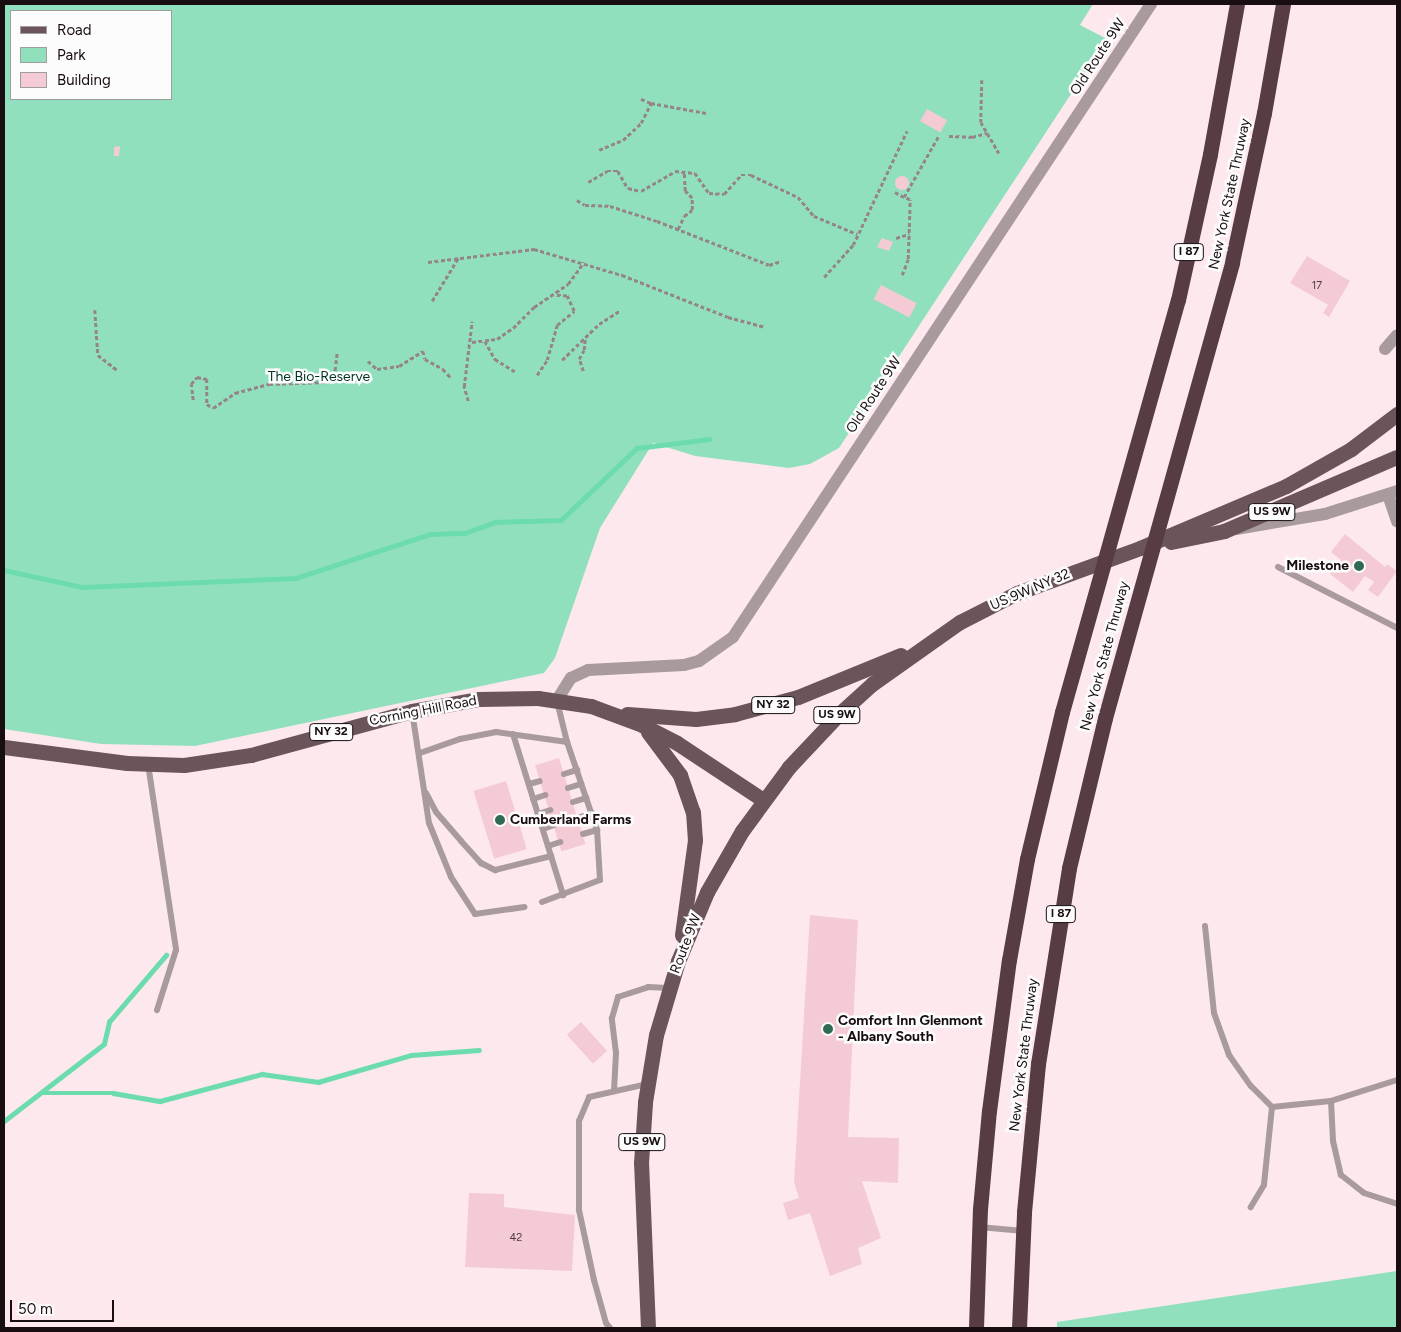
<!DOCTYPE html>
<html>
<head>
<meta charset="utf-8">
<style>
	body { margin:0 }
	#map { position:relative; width:1401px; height:1332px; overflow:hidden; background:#fde9ed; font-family:Figtree,sans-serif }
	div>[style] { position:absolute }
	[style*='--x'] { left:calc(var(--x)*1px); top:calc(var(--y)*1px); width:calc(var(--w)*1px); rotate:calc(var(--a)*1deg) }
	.green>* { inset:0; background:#91e0bd }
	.stream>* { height:4.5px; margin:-2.25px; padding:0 2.25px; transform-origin:2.25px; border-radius:2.25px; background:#6cdcaf }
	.building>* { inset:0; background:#f4cad4; transform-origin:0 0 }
	.round { border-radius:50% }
	.path>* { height:2.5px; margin-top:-1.25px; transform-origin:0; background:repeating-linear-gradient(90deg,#958588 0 4px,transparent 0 6.5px) }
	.lane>* { height:6px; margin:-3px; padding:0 3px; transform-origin:3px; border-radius:3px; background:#a89a9d }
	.street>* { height:12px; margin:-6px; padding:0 6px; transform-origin:6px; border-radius:6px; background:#a89a9d }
	.primary>* { height:15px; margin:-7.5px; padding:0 7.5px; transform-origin:7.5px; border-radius:7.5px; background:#6c555a }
	.highway>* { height:15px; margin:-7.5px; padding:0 7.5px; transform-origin:7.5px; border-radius:7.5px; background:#573d43 }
	.dots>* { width:14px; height:14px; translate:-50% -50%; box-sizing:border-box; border:2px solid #fcfcfc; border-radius:50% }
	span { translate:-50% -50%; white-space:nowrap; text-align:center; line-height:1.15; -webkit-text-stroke:5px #fcfcfc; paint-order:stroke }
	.number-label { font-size:11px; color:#4f3c41 }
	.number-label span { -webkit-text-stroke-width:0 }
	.shield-label span { padding:1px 4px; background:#fcfcfc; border:1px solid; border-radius:4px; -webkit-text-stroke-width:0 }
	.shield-label { font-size:12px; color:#180d10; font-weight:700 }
	.street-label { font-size:14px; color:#180d10 }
	.park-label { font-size:14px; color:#003423 }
	.poi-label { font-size:14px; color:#180d10; font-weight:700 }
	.right { translate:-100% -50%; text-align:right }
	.left { translate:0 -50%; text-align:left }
	.frame { position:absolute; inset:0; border:5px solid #180d10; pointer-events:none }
	.legend { position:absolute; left:10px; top:10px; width:162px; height:90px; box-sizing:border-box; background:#fcfcfc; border:1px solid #a19c9e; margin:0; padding:6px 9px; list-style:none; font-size:15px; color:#180d10 }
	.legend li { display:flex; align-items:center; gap:10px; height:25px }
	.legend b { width:25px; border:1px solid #a19c9e }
	.scale { position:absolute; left:10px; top:1300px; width:104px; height:22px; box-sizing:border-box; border:2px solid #180d10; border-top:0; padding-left:6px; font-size:15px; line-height:18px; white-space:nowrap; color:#180d10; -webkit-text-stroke:4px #fcfcfc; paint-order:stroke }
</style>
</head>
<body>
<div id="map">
	<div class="green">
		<i style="clip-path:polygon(evenodd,4px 4px,1093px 4px,1080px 25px,1107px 39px,839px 448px,810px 464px,789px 468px,695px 456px,653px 443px,600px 528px,555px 658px,544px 673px,195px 746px,101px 744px,4px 729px,4px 4px,11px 11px,171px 11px,171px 99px,11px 99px,11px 11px)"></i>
		<i style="clip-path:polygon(1397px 1271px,1397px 1328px,1057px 1328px,1057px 1322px)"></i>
	</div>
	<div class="stream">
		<i style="--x:4;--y:570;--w:80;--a:12.3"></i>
		<i style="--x:82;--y:587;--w:214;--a:-2.4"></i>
		<i style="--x:296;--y:578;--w:142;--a:-18.1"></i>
		<i style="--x:431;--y:534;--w:34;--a:-2"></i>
		<i style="--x:465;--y:533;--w:32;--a:-20"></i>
		<i style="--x:495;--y:522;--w:66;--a:-1.7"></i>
		<i style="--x:561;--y:520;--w:105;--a:-43.5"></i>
		<i style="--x:637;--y:448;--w:73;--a:-7.1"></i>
		<i style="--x:43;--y:1093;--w:70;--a:0"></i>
		<i style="--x:113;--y:1093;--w:48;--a:9.7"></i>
		<i style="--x:160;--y:1101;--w:106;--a:-14.8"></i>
		<i style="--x:262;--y:1074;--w:57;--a:8.1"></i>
		<i style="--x:318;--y:1082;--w:97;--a:-16.2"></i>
		<i style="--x:411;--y:1055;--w:68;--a:-4.2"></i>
		<i style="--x:4;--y:1121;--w:126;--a:-37.6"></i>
		<i style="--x:104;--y:1044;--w:23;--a:-77"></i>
		<i style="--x:109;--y:1022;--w:88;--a:-49.6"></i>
	</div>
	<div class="building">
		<i style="left:927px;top:109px;width:23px;height:14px;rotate:29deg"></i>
		<i style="clip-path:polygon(120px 146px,119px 156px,114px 156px,114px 147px)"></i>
		<i class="round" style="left:895px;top:176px;width:14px;height:14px"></i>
		<i style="clip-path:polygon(882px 238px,893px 242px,889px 251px,877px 247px)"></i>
		<i style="clip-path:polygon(1307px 256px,1350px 281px,1329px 317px,1323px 313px,1328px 305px,1290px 283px)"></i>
		<i style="left:881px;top:285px;width:40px;height:16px;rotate:27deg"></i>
		<i style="clip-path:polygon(1345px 534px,1385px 567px,1387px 564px,1397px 571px,1378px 597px,1368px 590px,1374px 582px,1365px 576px,1353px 592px,1330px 574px,1341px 560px,1331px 552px)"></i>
		<i style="left:559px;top:758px;width:90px;height:25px;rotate:73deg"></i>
		<i style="left:506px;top:781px;width:71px;height:34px;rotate:73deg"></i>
		<i style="clip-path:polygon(810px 915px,858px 920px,848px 1137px,899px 1138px,898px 1183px,862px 1181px,881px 1238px,858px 1248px,862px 1264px,830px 1276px,810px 1213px,788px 1220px,783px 1203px,799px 1198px,794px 1182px)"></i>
		<i style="left:581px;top:1022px;width:39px;height:19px;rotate:48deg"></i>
		<i style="clip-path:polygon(469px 1193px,504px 1194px,504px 1207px,575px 1215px,572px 1271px,465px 1267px)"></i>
	</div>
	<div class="path">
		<i style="--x:982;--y:80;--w:42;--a:91.4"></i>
		<i style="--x:981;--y:122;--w:36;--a:60"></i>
		<i style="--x:641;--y:99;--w:11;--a:22"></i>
		<i style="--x:949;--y:136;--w:23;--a:2"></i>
		<i style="--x:972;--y:137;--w:16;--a:-15"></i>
		<i style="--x:599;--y:150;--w:26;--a:-23"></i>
		<i style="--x:623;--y:140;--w:25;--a:-43"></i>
		<i style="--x:641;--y:123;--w:22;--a:-63"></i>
		<i style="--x:651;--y:103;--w:56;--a:10.3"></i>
		<i style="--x:588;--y:182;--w:22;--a:-30"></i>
		<i style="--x:607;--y:171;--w:11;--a:0"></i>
		<i style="--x:618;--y:171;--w:20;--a:60"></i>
		<i style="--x:628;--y:188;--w:13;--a:13"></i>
		<i style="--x:641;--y:191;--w:39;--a:-30"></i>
		<i style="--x:675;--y:171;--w:20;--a:6"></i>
		<i style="--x:695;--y:173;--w:24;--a:55"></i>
		<i style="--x:709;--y:193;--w:15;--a:4"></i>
		<i style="--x:724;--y:194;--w:25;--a:-48"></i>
		<i style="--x:741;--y:175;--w:10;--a:0"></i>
		<i style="--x:751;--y:175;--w:52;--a:25.1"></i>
		<i style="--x:798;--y:197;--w:25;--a:50"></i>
		<i style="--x:814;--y:216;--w:47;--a:22.7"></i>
		<i style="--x:895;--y:192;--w:10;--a:29"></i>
		<i style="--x:577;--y:200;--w:9;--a:32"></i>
		<i style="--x:585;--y:205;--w:25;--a:2"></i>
		<i style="--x:610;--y:206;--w:49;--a:17.7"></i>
		<i style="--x:657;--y:221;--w:120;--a:21.4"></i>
		<i style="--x:769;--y:265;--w:13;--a:-18"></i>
		<i style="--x:678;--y:229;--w:14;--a:-65"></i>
		<i style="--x:684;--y:216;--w:10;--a:-37"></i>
		<i style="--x:692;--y:210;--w:12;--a:-90"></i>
		<i style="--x:692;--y:198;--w:10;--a:-135"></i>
		<i style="--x:685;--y:191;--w:19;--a:-93"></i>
		<i style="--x:896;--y:238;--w:14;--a:-17"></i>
		<i style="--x:428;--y:262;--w:107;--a:-7"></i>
		<i style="--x:534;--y:249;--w:92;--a:16.5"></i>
		<i style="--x:622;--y:275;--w:114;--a:21.6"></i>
		<i style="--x:728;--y:317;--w:38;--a:15"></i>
		<i style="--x:902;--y:275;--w:17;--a:-69"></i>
		<i style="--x:908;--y:259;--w:59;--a:-88.1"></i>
		<i style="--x:910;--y:200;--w:7;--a:-153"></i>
		<i style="--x:904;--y:197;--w:69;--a:-60.5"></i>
		<i style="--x:824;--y:277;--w:43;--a:-47.8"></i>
		<i style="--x:853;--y:245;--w:126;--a:-64.7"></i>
		<i style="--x:432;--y:301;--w:50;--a:-58.8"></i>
		<i style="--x:95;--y:310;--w:45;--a:86.2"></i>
		<i style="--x:98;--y:355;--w:24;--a:38"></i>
		<i style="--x:485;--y:341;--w:21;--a:61"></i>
		<i style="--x:495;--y:359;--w:25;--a:32"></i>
		<i style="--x:472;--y:342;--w:25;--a:-7"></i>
		<i style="--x:497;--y:339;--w:19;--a:-35"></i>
		<i style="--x:513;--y:328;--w:30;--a:-45"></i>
		<i style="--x:534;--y:307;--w:41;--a:-34.1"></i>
		<i style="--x:568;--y:284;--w:27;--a:-54"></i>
		<i style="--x:562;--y:360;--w:52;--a:-44.2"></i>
		<i style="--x:599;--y:324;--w:24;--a:-33"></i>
		<i style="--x:368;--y:361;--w:12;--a:42"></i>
		<i style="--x:377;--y:369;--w:22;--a:-8"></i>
		<i style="--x:399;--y:366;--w:28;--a:-32"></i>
		<i style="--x:423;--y:351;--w:8;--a:76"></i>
		<i style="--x:425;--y:359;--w:21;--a:29"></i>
		<i style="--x:443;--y:369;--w:13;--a:48"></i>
		<i style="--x:583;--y:371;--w:13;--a:-108"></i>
		<i style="--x:579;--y:359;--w:10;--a:-61"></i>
		<i style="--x:584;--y:350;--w:12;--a:-85"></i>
		<i style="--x:537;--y:375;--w:18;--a:-56"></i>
		<i style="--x:547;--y:360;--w:36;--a:-74"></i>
		<i style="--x:557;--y:325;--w:22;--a:-39"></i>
		<i style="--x:574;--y:311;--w:17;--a:-115"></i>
		<i style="--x:567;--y:296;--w:13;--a:-176"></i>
		<i style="--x:193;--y:400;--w:16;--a:-97"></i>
		<i style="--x:191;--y:384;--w:9;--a:-49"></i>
		<i style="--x:197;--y:377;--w:10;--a:11"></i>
		<i style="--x:207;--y:379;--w:25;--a:90"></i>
		<i style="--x:207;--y:404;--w:7;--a:34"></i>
		<i style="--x:213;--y:408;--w:27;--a:-34"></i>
		<i style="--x:235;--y:393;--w:35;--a:-15"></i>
		<i style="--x:269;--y:384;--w:58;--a:-2"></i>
		<i style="--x:327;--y:382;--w:9;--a:-36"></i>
		<i style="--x:334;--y:377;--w:26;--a:-83"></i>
		<i style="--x:468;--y:401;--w:15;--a:-106"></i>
		<i style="--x:464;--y:387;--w:66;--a:-83.1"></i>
	</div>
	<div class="lane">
		<i style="--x:1278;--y:567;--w:134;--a:27.1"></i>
		<i style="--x:412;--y:711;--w:113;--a:81.4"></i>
		<i style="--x:429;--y:823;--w:58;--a:67.8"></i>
		<i style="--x:451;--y:877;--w:44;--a:57"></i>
		<i style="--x:475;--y:914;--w:50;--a:-8"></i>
		<i style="--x:513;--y:734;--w:169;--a:72.7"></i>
		<i style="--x:420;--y:753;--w:42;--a:-19.3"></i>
		<i style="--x:460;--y:739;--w:37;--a:-11"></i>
		<i style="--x:496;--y:732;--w:72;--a:8"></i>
		<i style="--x:148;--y:764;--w:188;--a:81.4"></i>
		<i style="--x:176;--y:950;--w:63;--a:107.6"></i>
		<i style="--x:564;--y:774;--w:14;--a:-17"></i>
		<i style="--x:529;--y:784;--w:11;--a:-15"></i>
		<i style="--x:568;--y:788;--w:14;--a:-17"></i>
		<i style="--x:426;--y:793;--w:21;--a:62"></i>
		<i style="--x:436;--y:812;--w:38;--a:49"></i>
		<i style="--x:461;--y:841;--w:30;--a:48"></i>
		<i style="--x:481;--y:863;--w:16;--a:27"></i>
		<i style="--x:495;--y:870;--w:58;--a:-14"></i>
		<i style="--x:533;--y:799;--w:13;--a:-18"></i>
		<i style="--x:573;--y:802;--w:14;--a:-17"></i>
		<i style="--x:538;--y:814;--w:13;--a:-18"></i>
		<i style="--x:578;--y:818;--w:15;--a:-20"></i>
		<i style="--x:543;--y:829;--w:12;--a:-20"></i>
		<i style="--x:583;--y:834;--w:15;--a:-16"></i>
		<i style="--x:548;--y:846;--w:13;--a:-18"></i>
		<i style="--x:542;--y:902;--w:62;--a:-20.8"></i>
		<i style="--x:600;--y:880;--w:50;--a:-93.4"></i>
		<i style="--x:597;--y:830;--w:93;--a:-108.8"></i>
		<i style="--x:567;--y:742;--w:42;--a:-103.7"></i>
		<i style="--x:1205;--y:926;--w:87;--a:84.1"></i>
		<i style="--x:1214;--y:1013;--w:45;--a:70.3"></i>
		<i style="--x:1229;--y:1055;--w:38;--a:55"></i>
		<i style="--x:1251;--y:1086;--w:30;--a:45"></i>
		<i style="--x:1272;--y:1107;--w:78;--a:95.9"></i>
		<i style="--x:1264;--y:1185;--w:26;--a:121"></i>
		<i style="--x:1397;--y:1080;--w:69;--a:162.3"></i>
		<i style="--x:1331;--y:1101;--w:40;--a:87.1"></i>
		<i style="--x:1333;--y:1141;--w:35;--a:77"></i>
		<i style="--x:1341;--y:1175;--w:29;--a:38"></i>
		<i style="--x:1364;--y:1193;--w:35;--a:18"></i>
		<i style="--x:614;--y:1091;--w:38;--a:-87"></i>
		<i style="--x:616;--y:1053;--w:35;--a:-97"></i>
		<i style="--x:612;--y:1018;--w:22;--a:-74"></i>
		<i style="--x:618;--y:997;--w:32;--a:-18"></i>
		<i style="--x:648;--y:987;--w:21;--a:3"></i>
		<i style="--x:1272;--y:1107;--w:59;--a:-5.8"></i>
		<i style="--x:979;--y:1227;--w:44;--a:5.2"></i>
		<i style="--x:610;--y:1328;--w:6;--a:-129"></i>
		<i style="--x:606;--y:1323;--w:45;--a:-105.6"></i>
		<i style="--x:594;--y:1280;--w:72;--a:-102.1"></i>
		<i style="--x:579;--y:1210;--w:89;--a:-90"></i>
		<i style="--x:579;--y:1121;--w:26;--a:-67"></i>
		<i style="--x:589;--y:1097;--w:59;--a:-12.6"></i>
	</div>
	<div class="street">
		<i style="--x:1385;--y:349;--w:18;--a:-49"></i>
		<i style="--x:1388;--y:495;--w:28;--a:71"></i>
		<i style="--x:1236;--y:529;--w:90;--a:-9.6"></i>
		<i style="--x:1325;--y:514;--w:76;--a:-17.7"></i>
		<i style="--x:557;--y:700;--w:26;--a:-58"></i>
		<i style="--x:571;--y:678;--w:19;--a:-25"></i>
		<i style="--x:588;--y:670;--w:96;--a:-3"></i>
		<i style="--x:684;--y:665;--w:16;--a:-15"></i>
		<i style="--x:699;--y:661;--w:42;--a:-35.2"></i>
		<i style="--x:733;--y:637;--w:759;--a:-56.56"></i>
	</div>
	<div class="primary">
		<i style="--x:1171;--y:542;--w:54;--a:-11.7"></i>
		<i style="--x:1224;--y:531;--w:188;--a:-23.2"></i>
		<i style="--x:627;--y:714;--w:69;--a:4.1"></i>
		<i style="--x:696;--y:719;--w:39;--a:-7"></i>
		<i style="--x:735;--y:714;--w:65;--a:-15.1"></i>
		<i style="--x:798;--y:697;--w:111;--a:-22.2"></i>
		<i style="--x:648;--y:732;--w:54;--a:53.3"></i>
		<i style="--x:680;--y:775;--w:39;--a:71"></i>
		<i style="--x:693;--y:812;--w:28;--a:86"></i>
		<i style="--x:695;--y:840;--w:96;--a:97.8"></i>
		<i style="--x:4;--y:747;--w:124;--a:7.4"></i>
		<i style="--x:127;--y:763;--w:57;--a:2"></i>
		<i style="--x:184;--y:765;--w:68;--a:-8.5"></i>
		<i style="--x:251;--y:755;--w:167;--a:-15.3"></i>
		<i style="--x:412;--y:711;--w:68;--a:-10.2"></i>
		<i style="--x:479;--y:699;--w:59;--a:-1"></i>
		<i style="--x:538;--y:698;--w:54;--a:8.6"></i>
		<i style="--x:591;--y:706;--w:54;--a:20.4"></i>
		<i style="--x:642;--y:725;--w:39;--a:27"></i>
		<i style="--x:677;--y:743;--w:103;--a:33.5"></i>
		<i style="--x:648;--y:1328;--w:165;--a:-92.4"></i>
		<i style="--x:641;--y:1163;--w:61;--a:-86.2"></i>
		<i style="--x:645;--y:1102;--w:68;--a:-80.7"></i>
		<i style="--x:656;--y:1035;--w:77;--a:-73.4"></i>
		<i style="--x:678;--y:961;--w:75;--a:-67.2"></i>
		<i style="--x:707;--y:892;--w:70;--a:-60.2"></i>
		<i style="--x:742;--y:831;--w:79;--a:-53.7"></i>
		<i style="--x:789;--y:767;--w:73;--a:-46.7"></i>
		<i style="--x:839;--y:714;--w:45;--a:-42.3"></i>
		<i style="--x:872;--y:684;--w:108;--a:-35.2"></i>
		<i style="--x:960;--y:622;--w:64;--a:-27"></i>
		<i style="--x:1017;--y:593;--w:131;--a:-20.1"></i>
		<i style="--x:1140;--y:548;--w:159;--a:-23"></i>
		<i style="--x:1286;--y:486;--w:75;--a:-29.6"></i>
		<i style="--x:1351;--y:449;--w:58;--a:-37.3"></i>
	</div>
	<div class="highway">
		<i style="--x:976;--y:1328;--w:119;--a:-88.1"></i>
		<i style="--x:980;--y:1209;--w:98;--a:-84.8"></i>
		<i style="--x:989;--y:1111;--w:152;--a:-82.5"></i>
		<i style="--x:1009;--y:960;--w:103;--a:-79.9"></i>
		<i style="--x:1027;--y:859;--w:151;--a:-76.6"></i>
		<i style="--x:1062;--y:712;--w:428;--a:-74.3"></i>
		<i style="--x:1178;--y:300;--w:149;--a:-77.6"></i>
		<i style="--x:1210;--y:154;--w:152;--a:-79.8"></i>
		<i style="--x:1019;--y:1328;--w:116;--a:-87.5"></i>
		<i style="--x:1024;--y:1212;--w:149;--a:-84.6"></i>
		<i style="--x:1038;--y:1064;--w:198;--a:-81"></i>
		<i style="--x:1069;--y:868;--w:154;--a:-76.5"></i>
		<i style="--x:1105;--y:718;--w:473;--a:-74.4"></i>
		<i style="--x:1232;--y:262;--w:152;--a:-77.9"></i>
		<i style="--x:1264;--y:113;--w:111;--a:-80.1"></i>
	</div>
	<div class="dots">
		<i style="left:1359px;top:566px;background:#316a53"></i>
		<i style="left:500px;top:820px;background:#316a53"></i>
		<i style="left:828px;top:1029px;background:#316a53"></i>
	</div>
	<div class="number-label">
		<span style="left:1317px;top:286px">17</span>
		<span style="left:516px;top:1238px">42</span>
	</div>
	<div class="shield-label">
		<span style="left:1189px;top:252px">I 87</span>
		<span style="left:1272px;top:512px">US 9W</span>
		<span style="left:773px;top:705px">NY 32</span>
		<span style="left:837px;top:715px">US 9W</span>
		<span style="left:331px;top:732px">NY 32</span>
		<span style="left:1061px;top:914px">I 87</span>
		<span style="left:642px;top:1142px">US 9W</span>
	</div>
	<div class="street-label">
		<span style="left:1098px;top:57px;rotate:-57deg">Old Route 9W</span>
		<span style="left:1230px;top:194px;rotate:-78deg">New York State Thruway</span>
		<span style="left:874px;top:395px;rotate:-57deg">Old Route 9W</span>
		<span style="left:1030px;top:590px;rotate:-23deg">US 9W NY 32</span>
		<span style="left:1105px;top:656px;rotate:-75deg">New York State Thruway</span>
		<span style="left:423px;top:711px;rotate:-11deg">Corning Hill Road</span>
		<span style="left:686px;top:944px;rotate:-69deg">Route 9W</span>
		<span style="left:1024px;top:1055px;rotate:-83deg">New York State Thruway</span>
	</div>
	<div class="park-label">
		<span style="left:319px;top:377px">The Bio-Reserve</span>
	</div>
	<div class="poi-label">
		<span class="right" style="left:1349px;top:566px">Milestone</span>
		<span class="left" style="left:510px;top:820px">Cumberland Farms</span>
		<span class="left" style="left:838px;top:1029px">Comfort Inn Glenmont<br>- Albany South</span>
	</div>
	<div class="frame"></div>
	<ul class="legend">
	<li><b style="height:6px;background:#6c555a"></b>Road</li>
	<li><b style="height:14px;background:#91e0bd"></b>Park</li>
	<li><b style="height:14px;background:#f4cad4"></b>Building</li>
	</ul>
	<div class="scale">50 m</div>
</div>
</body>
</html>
